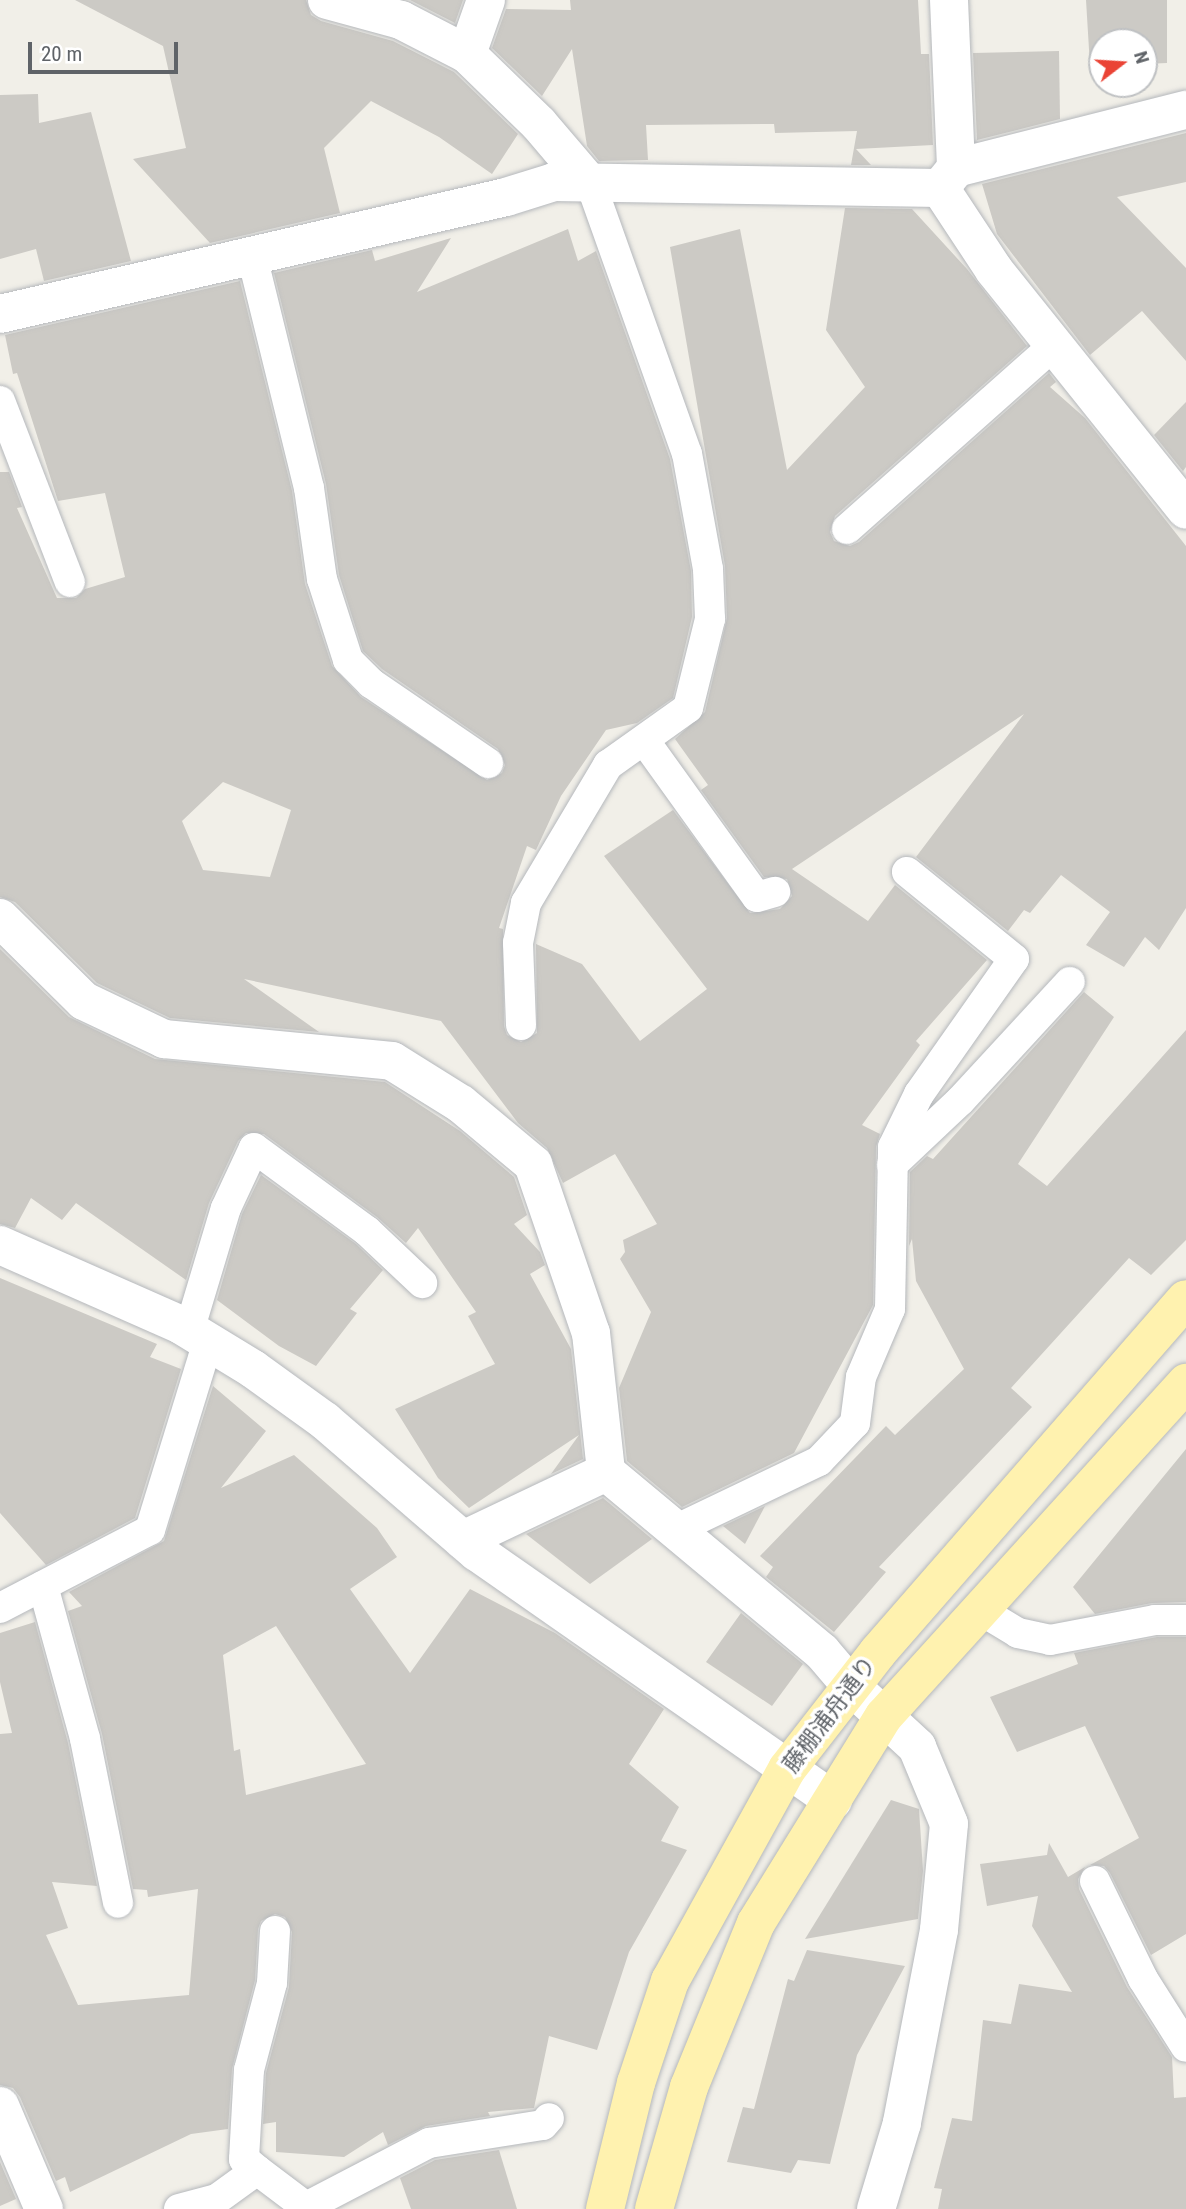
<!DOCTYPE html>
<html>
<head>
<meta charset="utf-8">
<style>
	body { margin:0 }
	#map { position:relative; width:1186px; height:2209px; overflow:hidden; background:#f1efe8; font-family:"Roboto Condensed","Noto Sans JP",sans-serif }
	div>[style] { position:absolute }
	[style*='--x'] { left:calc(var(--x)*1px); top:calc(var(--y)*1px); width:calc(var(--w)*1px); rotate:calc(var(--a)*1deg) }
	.building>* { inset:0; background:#cccac5 }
	.roads { filter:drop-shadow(0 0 2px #b5b8bc) drop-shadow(0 0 2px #b5b8bc) }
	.service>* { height:30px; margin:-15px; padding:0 15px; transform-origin:15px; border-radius:15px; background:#fff }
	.minor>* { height:38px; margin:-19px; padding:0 19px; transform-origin:19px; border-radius:19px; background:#fff }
	.primary>* { height:38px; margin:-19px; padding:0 19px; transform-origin:19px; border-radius:19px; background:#fff2af }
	span { translate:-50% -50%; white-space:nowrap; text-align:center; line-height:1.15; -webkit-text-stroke:7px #fff; paint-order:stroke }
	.street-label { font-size:23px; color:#5f6368 }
	.north { position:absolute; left:1088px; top:28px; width:70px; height:70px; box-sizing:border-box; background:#fff; border:2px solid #bfc1c3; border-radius:50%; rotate:73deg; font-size:19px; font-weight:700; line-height:28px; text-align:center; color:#5f6368 }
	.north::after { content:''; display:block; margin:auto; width:24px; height:32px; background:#ea4335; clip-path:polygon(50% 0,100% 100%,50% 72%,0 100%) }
	.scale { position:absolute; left:28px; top:42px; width:150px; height:32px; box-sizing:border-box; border:4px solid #5f6368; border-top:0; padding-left:9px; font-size:21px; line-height:24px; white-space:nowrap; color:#5f6368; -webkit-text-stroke:5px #fff; paint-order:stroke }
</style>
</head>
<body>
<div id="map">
	<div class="building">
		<i style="clip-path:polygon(75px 0,306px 0,311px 15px,321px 21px,393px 41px,454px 72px,518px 134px,492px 174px,439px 137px,371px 101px,324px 148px,340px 213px,210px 243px,133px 159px,186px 148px,163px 46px)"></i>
		<i style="clip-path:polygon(410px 0,463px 0,455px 23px)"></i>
		<i style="clip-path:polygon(570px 0,918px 0,921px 54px,929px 54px,933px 145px,856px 149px,871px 165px,851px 165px,857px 131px,775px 133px,774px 124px,646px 125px,648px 160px,599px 161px,587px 146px,572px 49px,542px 96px,492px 48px,506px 9px,571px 10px)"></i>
		<i style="clip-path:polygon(1086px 0,1167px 0,1167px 63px,1144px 64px,1144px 42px,1102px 42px,1102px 65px,1090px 66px)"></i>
		<i style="clip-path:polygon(1059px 51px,1060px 119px,977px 140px,973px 53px)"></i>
		<i style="clip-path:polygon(38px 94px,39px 123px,91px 112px,131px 261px,44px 281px,36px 249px,0 259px,0 95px)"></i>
		<i style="clip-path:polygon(1186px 133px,1186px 182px,1117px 197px,1186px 268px,1186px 361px,1142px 311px,1090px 355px,997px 234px,982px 184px)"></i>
		<i style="clip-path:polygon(evenodd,845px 208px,912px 209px,967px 269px,1027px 346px,835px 516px,830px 532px,834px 541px,850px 546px,859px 542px,1049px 373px,1056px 382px,1050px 387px,1085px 418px,1186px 546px,1186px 908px,1159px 950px,1145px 937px,1124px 967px,1086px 945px,1110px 912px,1061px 875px,1030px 913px,1024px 910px,1008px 931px,916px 857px,1024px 714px,792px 869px,868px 921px,895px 885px,987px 960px,916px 1041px,920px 1045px,862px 1125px,880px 1134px,876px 1147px,873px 1305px,794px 1453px,682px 1507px,627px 1461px,619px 1388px,651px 1312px,620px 1259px,625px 1252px,623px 1240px,657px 1224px,615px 1154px,563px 1183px,547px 1148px,518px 1123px,441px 1021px,244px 979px,319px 1032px,170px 1018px,97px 983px,15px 902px,0 897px,0 472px,9px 472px,22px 507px,17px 508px,57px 598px,76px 598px,85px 589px,125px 577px,105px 493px,58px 501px,17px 373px,13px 374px,5px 335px,240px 281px,292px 491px,305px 584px,332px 666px,361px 697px,487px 780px,502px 773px,505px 765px,498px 749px,382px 669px,363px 651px,339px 575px,326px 484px,274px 273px,372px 250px,375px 261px,451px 238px,417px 292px,568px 229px,578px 261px,596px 251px,670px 459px,691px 571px,692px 617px,673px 698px,637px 723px,606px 730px,561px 796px,536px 850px,527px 846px,499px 928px,503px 929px,504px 1026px,507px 1035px,521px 1042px,537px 1033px,536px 944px,582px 964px,640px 1041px,707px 989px,604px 856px,673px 810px,750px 913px,780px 909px,792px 896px,787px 879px,764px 877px,701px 790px,708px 785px,675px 739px,705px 712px,727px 618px,725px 566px,670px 247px,740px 229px,787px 470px,865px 387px,826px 330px,845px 208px,223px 782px,291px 810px,270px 877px,203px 870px,182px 821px,223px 782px)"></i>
		<i style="clip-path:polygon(1186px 402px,1186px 467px,1183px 471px,1154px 435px)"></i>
		<i style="clip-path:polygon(0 949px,69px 1017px,155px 1059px,385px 1082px,460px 1131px,514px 1177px,527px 1215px,514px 1224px,540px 1252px,545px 1265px,530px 1274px,571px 1349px,583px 1459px,551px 1474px,579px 1435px,469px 1508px,438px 1478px,395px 1409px,495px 1364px,468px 1316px,476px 1312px,418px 1228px,406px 1243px,377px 1217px,264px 1134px,246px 1133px,238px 1141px,209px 1203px,186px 1280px,76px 1203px,62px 1220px,31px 1198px,15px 1228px,0 1224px)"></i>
		<i style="clip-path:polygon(1084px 992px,1114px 1017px,1018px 1164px,1047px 1186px,1186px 1030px,1186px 1240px,1151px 1275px,1129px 1258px,1011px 1388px,1032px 1407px,879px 1567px,886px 1572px,834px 1632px,766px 1577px,773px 1567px,760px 1556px,886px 1426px,895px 1435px,964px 1369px,916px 1281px,912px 1239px,909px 1246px,910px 1172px,927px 1156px,933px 1159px)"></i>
		<i style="clip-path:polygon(261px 1175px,356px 1244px,383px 1270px,350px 1309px,357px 1313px,316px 1366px,279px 1346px,217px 1300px,242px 1214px)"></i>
		<i style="clip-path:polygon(0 1278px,157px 1344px,150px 1357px,181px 1369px,135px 1518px,46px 1565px,0 1513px)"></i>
		<i style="clip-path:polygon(evenodd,213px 1386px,266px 1431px,221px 1488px,294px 1455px,377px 1528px,397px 1557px,350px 1589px,410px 1673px,470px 1589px,555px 1633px,664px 1709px,629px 1764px,679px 1807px,661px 1841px,687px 1850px,629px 1952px,597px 2050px,549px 2036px,534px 2108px,488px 2112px,490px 2116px,426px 2126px,388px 2145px,383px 2132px,344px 2157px,276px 2152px,276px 2122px,263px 2124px,266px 2073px,289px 1987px,292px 1932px,285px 1917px,275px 1914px,261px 1921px,258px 1929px,255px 1980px,232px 2069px,228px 2129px,191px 2134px,70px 2192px,65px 2177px,56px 2181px,20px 2097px,13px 2088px,0 2085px,0 1734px,12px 1733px,0 1682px,0 1633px,35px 1622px,68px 1743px,97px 1886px,52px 1882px,68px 1928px,46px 1935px,78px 2005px,189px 1995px,198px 1889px,148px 1897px,147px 1890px,133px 1889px,102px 1734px,68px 1611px,82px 1606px,69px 1592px,164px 1541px,213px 1386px,276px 1626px,366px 1764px,246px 1795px,240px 1749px,234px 1751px,223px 1655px,276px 1626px)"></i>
		<i style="clip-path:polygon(1186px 1449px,1186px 1602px,1152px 1603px,1095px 1614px,1073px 1587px)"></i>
		<i style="clip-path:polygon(603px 1498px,652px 1539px,590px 1584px,526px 1534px)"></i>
		<i style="clip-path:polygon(765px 1506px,745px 1544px,723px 1526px)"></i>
		<i style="clip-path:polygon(741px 1613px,803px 1664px,772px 1706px,706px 1662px)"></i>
		<i style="clip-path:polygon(1157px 1637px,1186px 1637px,1186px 1934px,1151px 1955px,1110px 1873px,1104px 1866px,1090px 1865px,1139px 1838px,1085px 1726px,1017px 1752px,990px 1697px,1078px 1664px,1074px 1653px)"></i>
		<i style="clip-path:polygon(891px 1800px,919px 1809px,923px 1871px,918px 1919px,805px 1939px)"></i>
		<i style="clip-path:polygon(1049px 1843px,1068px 1877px,1085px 1867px,1078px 1879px,1079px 1889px,1127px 1987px,1172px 2057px,1174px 2098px,1186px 2097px,1186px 2209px,938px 2209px,942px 2189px,934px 2188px,952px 2118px,972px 2121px,983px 2020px,1011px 2024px,1019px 1984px,1072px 1992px,1032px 1926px,1038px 1896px,987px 1906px,980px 1864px,1047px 1855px)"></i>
		<i style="clip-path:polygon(807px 1950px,905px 1966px,857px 2055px,830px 2164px,798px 2160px,791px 2173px,727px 2162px,743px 2107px,754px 2109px,788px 1979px,794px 1981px)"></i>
		<i style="clip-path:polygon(499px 2150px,517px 2209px,411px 2209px,400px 2178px,435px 2160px)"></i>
		<i style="clip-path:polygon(0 2162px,16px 2199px,0 2206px)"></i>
	</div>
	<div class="roads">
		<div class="service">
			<i style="--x:252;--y:256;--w:239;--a:76.2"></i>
			<i style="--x:309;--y:488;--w:92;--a:81.9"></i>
			<i style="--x:322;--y:579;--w:85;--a:72.2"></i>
			<i style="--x:348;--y:660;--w:33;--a:45"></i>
			<i style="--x:371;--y:683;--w:142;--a:34.4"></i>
			<i style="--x:0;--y:401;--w:194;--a:68.9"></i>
			<i style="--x:847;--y:529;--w:277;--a:-41.6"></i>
			<i style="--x:644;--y:740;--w:193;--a:54.3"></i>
			<i style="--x:757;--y:897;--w:19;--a:-16"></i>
			<i style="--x:521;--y:1025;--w:82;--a:-92.1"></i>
			<i style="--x:518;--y:943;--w:41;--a:-78.7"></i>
			<i style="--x:526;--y:903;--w:161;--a:-59.3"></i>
			<i style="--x:608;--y:765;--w:98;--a:-35.5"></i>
			<i style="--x:688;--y:708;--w:92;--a:-76.1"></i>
			<i style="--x:710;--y:619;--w:50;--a:-92.3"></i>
			<i style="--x:708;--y:569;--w:117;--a:-100.3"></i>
			<i style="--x:687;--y:454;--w:286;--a:-109.6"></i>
			<i style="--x:892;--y:1165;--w:93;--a:-43.3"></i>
			<i style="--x:960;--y:1101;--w:162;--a:-47.3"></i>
			<i style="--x:189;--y:1331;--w:128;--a:-73.3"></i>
			<i style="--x:226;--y:1208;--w:66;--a:-65"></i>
			<i style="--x:254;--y:1148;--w:140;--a:36.3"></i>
			<i style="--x:367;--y:1231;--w:76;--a:43.4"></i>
			<i style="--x:677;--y:1529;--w:157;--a:-25.6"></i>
			<i style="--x:819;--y:1461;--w:52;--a:-46.5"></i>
			<i style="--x:855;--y:1423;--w:46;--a:-82.6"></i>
			<i style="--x:861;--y:1377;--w:74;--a:-66.9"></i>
			<i style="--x:890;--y:1309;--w:162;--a:-88.9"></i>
			<i style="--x:893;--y:1147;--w:59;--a:-63.9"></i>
			<i style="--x:919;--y:1094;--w:165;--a:-54.9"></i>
			<i style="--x:1014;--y:959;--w:138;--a:-140.9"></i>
			<i style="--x:43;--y:1586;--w:159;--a:74.6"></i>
			<i style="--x:85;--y:1739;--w:167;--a:78.6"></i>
			<i style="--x:0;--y:1608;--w:169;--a:-27.5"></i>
			<i style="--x:150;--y:1530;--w:197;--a:-72.9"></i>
			<i style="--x:980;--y:1610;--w:44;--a:31.2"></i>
			<i style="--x:1018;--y:1633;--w:33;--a:12"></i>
			<i style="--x:1050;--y:1640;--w:107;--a:-10.8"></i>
			<i style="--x:1155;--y:1620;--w:31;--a:0"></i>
			<i style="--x:1095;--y:1881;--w:109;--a:63.9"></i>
			<i style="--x:1143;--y:1979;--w:80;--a:57.7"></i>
			<i style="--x:257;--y:2170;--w:17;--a:-140"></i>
			<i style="--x:244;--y:2159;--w:89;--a:-86.8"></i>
			<i style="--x:249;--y:2070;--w:90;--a:-75.2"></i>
			<i style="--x:272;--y:1983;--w:52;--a:-86.7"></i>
			<i style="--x:179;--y:2209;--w:39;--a:-15"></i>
			<i style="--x:217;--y:2199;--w:49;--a:-35.9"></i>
			<i style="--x:257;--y:2170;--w:61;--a:37.1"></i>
			<i style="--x:306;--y:2207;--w:139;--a:-27.5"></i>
			<i style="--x:429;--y:2143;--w:115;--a:-9"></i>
			<i style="--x:543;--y:2125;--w:9;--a:-49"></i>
		</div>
		<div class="minor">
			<i style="--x:327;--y:0;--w:77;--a:15.1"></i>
			<i style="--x:401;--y:20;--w:74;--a:27.3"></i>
			<i style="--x:467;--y:54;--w:100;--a:44.2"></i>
			<i style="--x:539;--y:124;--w:80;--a:49.6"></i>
			<i style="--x:949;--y:0;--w:168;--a:87.6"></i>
			<i style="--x:467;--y:54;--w:57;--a:-70.6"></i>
			<i style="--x:940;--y:188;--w:98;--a:56.6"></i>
			<i style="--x:994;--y:270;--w:307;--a:51.3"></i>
			<i style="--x:940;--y:188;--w:26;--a:-51"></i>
			<i style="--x:956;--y:168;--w:237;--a:-14.2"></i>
			<i style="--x:0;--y:314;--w:519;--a:-13.02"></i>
			<i style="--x:506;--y:197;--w:50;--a:-17.4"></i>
			<i style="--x:554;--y:182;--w:386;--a:0.9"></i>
			<i style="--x:0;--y:918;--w:118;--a:44.7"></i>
			<i style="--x:84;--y:1001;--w:89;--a:25.4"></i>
			<i style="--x:164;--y:1039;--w:229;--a:5.5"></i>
			<i style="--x:392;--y:1061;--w:81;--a:31.9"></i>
			<i style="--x:461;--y:1104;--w:94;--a:39.8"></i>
			<i style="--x:533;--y:1164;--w:179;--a:71.1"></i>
			<i style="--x:591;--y:1333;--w:140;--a:83.8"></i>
			<i style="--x:606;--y:1472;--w:281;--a:39.8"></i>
			<i style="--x:822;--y:1652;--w:45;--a:49.5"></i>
			<i style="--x:851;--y:1686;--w:90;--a:42.7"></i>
			<i style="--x:917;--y:1747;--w:83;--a:67.4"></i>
			<i style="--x:949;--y:1824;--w:106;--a:95.4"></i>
			<i style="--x:939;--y:1930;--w:197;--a:100.9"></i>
			<i style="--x:902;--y:2123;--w:90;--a:106.8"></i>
			<i style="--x:0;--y:1245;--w:198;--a:23.8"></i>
			<i style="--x:181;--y:1325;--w:84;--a:31.4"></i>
			<i style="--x:253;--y:1369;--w:89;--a:35.8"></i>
			<i style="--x:325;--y:1421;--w:201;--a:40.8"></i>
			<i style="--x:477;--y:1552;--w:434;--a:34.9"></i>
			<i style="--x:463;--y:1540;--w:158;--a:-25.4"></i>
			<i style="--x:0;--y:2106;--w:112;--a:66.9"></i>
		</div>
		<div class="primary">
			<i style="--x:605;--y:2209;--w:130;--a:-76.2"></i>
			<i style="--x:636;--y:2083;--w:108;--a:-71.6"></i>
			<i style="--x:670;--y:1981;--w:242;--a:-61.1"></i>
			<i style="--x:787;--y:1769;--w:148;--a:-52.1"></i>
			<i style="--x:878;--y:1652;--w:468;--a:-48.9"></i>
			<i style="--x:654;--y:2209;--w:127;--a:-74"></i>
			<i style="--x:689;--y:2087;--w:177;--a:-67.8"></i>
			<i style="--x:756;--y:1923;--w:243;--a:-58.3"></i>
			<i style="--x:884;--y:1716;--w:450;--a:-47.8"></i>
		</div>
	</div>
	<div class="street-label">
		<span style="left:830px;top:1715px;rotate:-53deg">藤棚浦舟通り</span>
	</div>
	<div class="north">N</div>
	<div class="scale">20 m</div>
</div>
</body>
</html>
